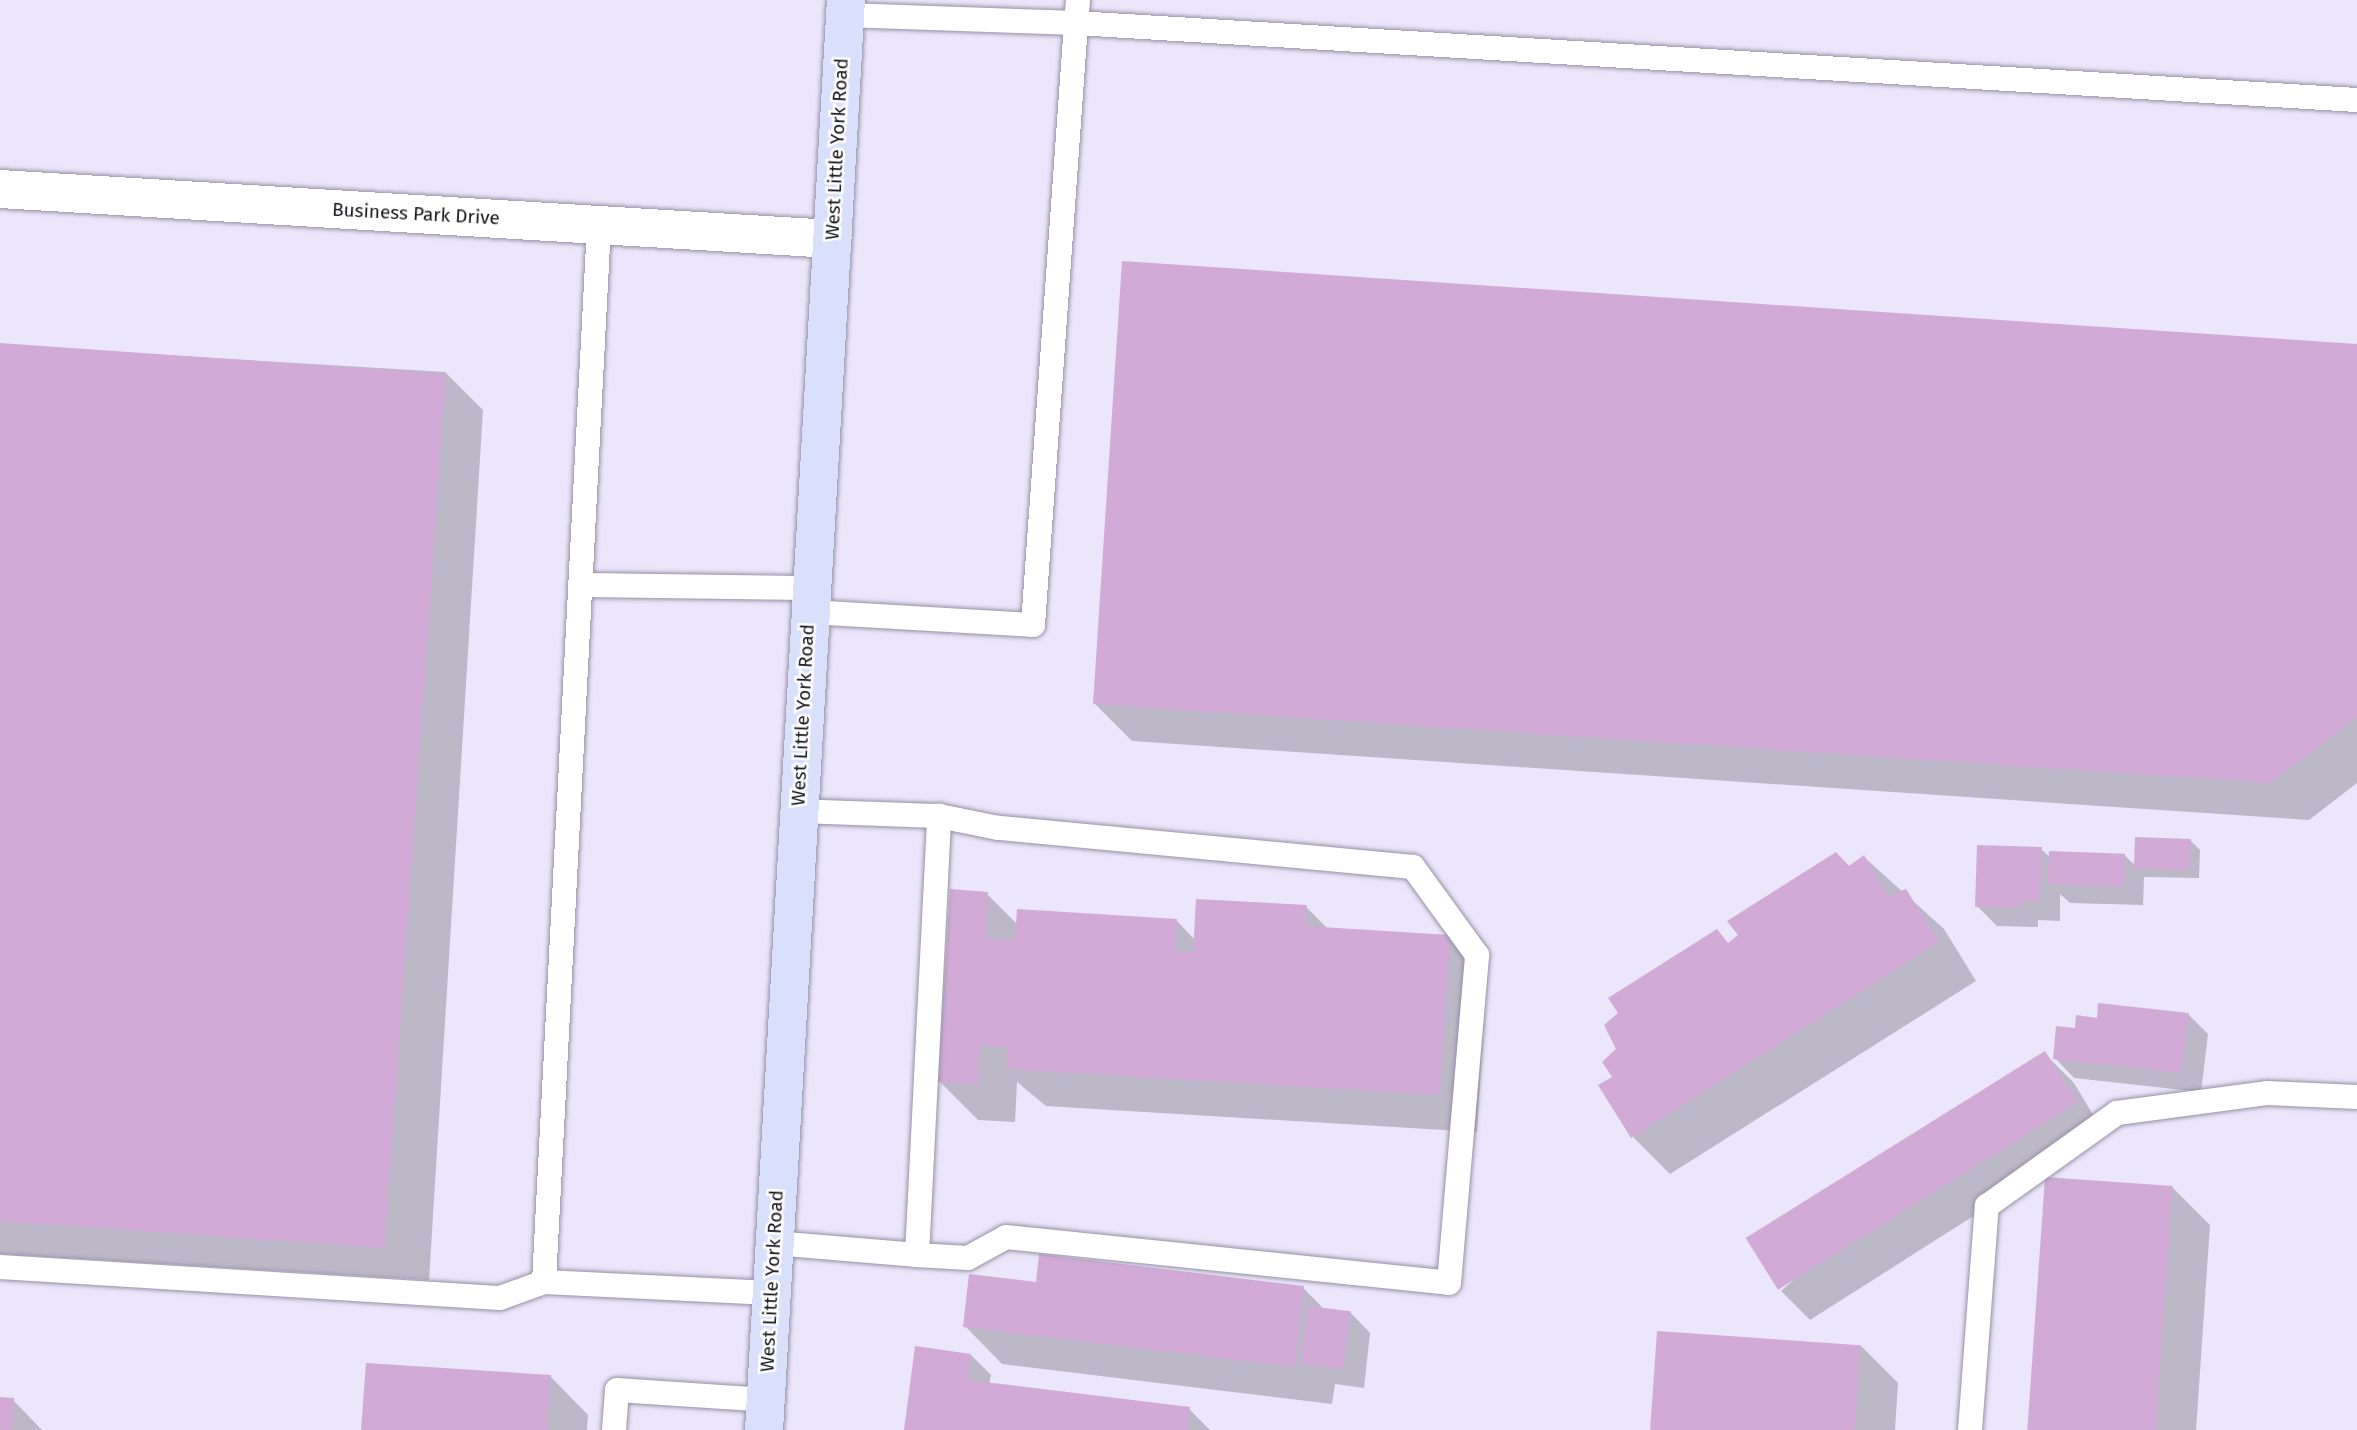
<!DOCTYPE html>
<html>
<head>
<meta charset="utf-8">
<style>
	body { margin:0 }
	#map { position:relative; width:2357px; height:1430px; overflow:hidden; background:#ebe6fb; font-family:"Fira Sans",sans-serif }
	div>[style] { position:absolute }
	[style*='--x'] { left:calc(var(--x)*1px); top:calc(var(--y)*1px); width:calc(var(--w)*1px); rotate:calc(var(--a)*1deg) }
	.shadow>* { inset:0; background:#0003 }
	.building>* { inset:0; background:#d1abd6; transform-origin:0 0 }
	.roads { filter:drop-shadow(0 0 2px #9691a5) drop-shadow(0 0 2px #9691a5) }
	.lane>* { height:24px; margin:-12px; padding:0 12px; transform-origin:12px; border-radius:12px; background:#fff }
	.street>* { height:38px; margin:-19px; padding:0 19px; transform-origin:19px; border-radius:19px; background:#fff }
	.secondary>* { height:38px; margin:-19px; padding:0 19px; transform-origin:19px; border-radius:19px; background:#d9e0fb }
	span { translate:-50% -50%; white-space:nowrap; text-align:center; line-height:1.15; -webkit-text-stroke:5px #fff; paint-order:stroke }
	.street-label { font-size:19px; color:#17151c }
</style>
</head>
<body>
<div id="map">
	<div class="shadow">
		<i style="clip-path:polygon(0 345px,445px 372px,483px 410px,429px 1280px,0 1254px)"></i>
		<i style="clip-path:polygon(2357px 346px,2357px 783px,2309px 820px,1132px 741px,1094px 703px)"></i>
		<i style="clip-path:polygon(2190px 840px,2200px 850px,2199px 878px,2144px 877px,2143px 905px,2070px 903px,2060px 894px,2060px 921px,2038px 920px,2038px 927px,1997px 926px,1977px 906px,2041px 849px,2051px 858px,2124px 855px,2135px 865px)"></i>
		<i style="clip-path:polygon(1864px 857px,1944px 929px,1976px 981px,1670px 1174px,1633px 1137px,1615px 1078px,1619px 1049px,1717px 931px,1729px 944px)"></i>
		<i style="clip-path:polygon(987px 894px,1017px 924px,1176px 920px,1195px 940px,1306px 907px,1328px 929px,1449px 936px,1487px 974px,1477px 1132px,1046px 1106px,1017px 1082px,1015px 1122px,978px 1120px,940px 1082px)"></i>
		<i style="clip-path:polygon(2188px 1014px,2208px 1034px,2201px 1092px,2074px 1078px,2055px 1058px,2098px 1020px)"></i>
		<i style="clip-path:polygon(2045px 1054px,2074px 1083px,2104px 1133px,1810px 1320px,1781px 1291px)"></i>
		<i style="clip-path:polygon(2172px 1187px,2210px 1225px,2196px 1430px,2030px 1430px)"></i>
		<i style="clip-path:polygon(1037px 1284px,1303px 1288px,1325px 1310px,1351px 1313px,1370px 1333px,1364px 1388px,1335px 1384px,1332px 1404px,1002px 1364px,965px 1326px)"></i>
		<i style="clip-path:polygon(1860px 1345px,1898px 1383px,1895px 1430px,1652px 1430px)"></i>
		<i style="clip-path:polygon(971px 1355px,991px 1375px,989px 1385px,1189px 1409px,1210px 1430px,906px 1430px)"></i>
		<i style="clip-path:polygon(551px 1377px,588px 1415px,587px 1430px,363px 1430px)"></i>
		<i style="clip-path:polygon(0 1399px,13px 1400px,42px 1430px,0 1430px)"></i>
	</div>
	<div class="building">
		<i style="clip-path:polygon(1122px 261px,2357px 344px,2357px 717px,2271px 783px,1093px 704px)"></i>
		<i style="left:0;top:343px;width:447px;height:876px;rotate:4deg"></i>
		<i style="left:2135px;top:837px;width:56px;height:31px;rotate:2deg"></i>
		<i style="clip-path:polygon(1977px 845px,2042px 847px,2040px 902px,2019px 901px,2019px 908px,1975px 907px)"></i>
		<i style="left:2049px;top:851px;width:76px;height:33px;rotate:2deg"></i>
		<i style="clip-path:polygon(1836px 852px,1849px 866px,1864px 855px,1888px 896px,1906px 889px,1939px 942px,1631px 1138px,1598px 1085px,1612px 1077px,1602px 1062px,1616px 1049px,1604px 1025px,1618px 1013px,1608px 998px,1717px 929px,1728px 943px,1738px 935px,1727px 921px)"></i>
		<i style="clip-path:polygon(950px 889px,988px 892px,986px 938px,1015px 940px,1017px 909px,1177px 919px,1175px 951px,1193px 952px,1196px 899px,1307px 905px,1305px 926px,1450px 935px,1440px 1095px,1006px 1069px,1008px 1047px,980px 1045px,978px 1085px,938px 1082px)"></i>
		<i style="clip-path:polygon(2098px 1003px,2189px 1013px,2182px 1073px,2053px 1059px,2056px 1026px,2075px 1028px,2076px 1015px,2097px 1018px)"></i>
		<i style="left:2045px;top:1051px;width:61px;height:353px;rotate:58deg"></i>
		<i style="left:2045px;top:1177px;width:128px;height:254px;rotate:4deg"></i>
		<i style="clip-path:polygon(1039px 1254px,1304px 1286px,1295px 1367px,963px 1327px,969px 1274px,1036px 1282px)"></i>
		<i style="left:1308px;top:1306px;width:43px;height:58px;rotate:7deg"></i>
		<i style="left:1657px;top:1331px;width:204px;height:99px;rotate:4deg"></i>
		<i style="clip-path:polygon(915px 1346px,971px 1354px,968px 1380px,1190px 1407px,1187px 1430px,904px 1430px)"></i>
		<i style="clip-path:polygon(366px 1363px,551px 1375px,548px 1430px,361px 1430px)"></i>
		<i style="clip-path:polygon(0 1397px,14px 1398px,12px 1430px,0 1430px)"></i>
	</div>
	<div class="roads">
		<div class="lane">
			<i style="--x:845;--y:15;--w:231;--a:2"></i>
			<i style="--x:1076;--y:23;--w:23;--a:-85"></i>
			<i style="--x:580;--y:585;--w:229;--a:0.8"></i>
			<i style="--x:808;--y:612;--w:225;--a:3.3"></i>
			<i style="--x:1033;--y:625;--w:604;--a:-85.91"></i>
			<i style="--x:1076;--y:23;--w:1283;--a:3.44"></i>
			<i style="--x:774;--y:1243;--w:144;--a:4.8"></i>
			<i style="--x:917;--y:1255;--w:440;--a:-87.1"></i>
			<i style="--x:939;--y:816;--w:142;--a:-178"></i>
			<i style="--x:917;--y:1255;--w:51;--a:3.4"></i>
			<i style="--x:968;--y:1258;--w:43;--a:-28.9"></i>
			<i style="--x:1006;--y:1237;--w:445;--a:5.9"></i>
			<i style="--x:1449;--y:1283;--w:329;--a:-85.1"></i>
			<i style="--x:1477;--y:955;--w:109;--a:-126"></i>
			<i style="--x:1413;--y:867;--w:417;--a:-174.6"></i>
			<i style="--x:998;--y:828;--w:60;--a:-168.5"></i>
			<i style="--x:0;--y:1267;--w:501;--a:3.55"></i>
			<i style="--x:500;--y:1298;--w:47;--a:-20"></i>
			<i style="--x:544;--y:1282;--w:227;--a:2.8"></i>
			<i style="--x:544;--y:1282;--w:1058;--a:-87.02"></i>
			<i style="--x:614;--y:1430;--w:40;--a:-85.7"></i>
			<i style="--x:617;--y:1390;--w:149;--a:3.8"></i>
			<i style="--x:1970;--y:1430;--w:225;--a:-85.7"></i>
			<i style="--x:1987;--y:1206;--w:160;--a:-35.6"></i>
			<i style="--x:2117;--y:1113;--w:151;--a:-7.6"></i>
			<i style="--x:2267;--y:1093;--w:90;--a:2.5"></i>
		</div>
		<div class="street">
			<i style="--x:0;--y:189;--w:834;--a:3.44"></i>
		</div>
		<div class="secondary">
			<i style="--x:764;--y:1430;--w:1432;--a:-86.72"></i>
		</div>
	</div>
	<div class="street-label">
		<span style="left:837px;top:149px;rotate:-87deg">West Little York Road</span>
		<span style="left:416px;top:214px;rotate:3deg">Business Park Drive</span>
		<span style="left:803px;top:715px;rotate:-87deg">West Little York Road</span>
		<span style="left:772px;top:1281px;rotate:-87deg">West Little York Road</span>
	</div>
</div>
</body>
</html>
